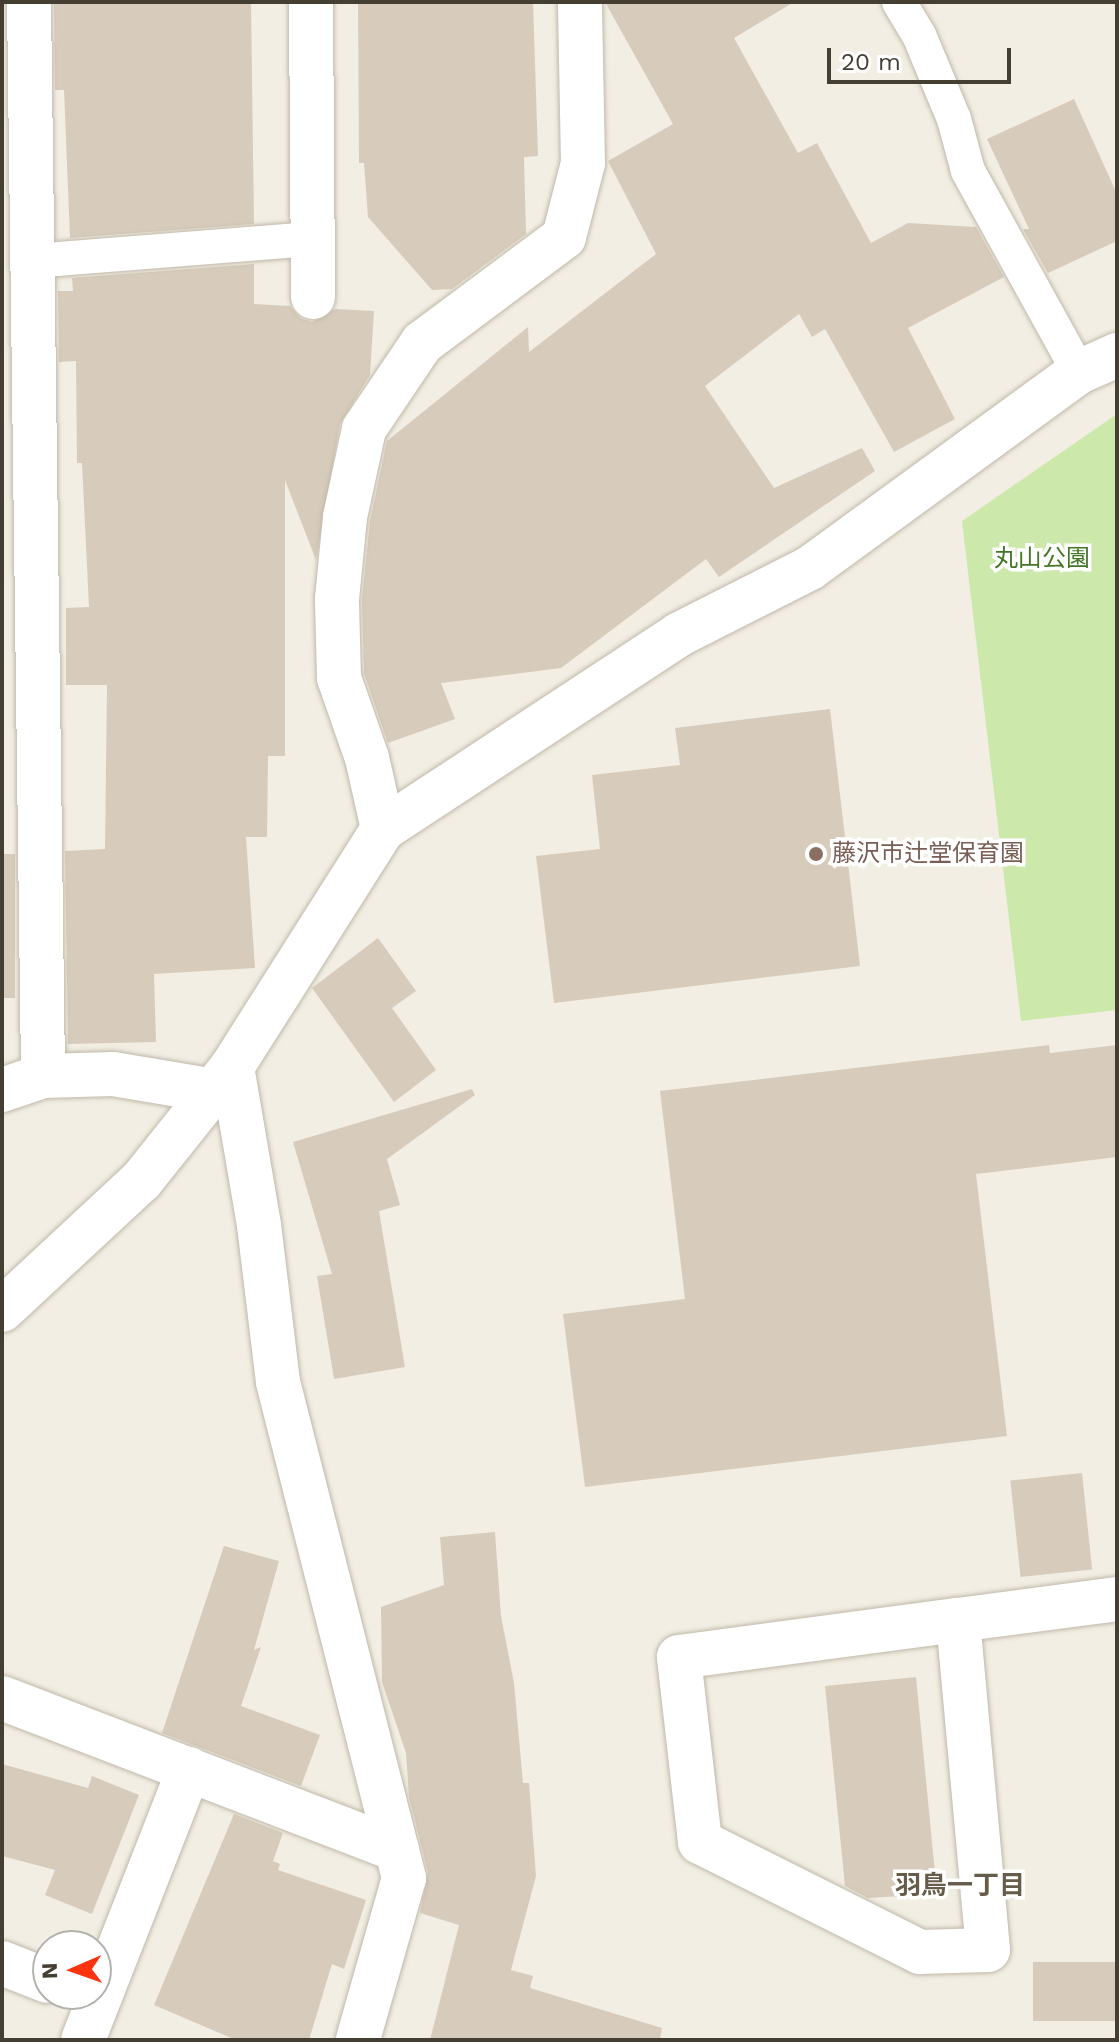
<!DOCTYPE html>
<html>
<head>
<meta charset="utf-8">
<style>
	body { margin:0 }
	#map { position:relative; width:1119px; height:2042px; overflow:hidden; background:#f2eee3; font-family:"Work Sans","Noto Sans JP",sans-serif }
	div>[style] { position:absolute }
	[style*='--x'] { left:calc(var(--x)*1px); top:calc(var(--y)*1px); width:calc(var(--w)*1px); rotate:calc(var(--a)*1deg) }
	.green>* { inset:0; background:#cce8aa }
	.building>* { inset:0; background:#d7ccbb; transform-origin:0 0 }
	.roads { filter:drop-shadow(0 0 2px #c0b8a9) drop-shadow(0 0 2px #c0b8a9) }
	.lane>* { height:34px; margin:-17px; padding:0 17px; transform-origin:17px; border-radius:17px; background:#fff }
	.street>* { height:44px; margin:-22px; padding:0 22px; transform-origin:22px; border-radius:22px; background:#fff }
	.dots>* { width:22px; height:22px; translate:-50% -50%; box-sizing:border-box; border:4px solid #fff; border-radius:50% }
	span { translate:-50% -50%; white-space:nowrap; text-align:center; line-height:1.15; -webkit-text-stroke:7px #fff; paint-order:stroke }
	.park-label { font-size:24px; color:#447626 }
	.education-label { font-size:24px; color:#785e54 }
	.left { translate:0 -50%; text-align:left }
	.neighbourhood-label { font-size:26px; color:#675c4a; font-weight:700 }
	.frame { position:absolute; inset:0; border:4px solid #443e33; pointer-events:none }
	.north { position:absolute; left:32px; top:1930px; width:80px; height:80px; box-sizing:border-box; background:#fff; border:2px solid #b4b2ad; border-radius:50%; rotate:268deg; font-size:22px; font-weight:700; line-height:32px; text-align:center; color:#443e33 }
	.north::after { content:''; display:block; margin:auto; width:28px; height:36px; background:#fe340e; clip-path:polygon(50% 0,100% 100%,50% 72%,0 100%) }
	.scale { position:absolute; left:827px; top:48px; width:184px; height:36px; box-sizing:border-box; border:4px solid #443e33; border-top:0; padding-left:10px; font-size:24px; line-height:28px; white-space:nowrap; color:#443e33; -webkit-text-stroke:6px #fff; paint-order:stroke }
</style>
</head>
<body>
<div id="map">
	<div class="green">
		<i style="clip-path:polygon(1117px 414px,1117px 1010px,1021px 1021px,962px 521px)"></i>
	</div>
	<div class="building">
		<i style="clip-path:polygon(54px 2px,251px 2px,254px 224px,70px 238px,64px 90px,55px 90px)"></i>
		<i style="clip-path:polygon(358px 2px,533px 2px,538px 156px,524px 157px,526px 234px,452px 289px,432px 290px,368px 217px,364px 163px,359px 163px)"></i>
		<i style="clip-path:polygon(605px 2px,794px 2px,734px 38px,798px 153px,817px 143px,871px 243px,908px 223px,976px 227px,1004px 277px,908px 328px,955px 419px,894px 452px,825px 329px,812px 337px,799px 314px,705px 386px,774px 488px,862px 448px,875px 471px,719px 577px,706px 559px,561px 668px,441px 683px,455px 719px,388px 743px,364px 673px,362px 600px,370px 521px,387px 441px,528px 327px,529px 352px,656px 254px,608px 161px,673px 124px)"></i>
		<i style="clip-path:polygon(1074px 99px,1117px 194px,1117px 241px,1048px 273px,1023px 229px,1029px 229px,987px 139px)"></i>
		<i style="clip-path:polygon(254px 264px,254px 304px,290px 306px,300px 318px,312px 322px,335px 309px,374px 311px,370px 375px,340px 424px,316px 560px,285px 480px,285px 756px,268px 756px,267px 837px,246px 837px,255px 968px,154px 974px,156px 1042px,68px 1044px,65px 851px,105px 849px,107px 685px,66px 685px,66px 608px,89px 607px,82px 463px,77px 463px,76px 361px,59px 362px,58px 291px,73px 291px,72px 278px)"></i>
		<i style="clip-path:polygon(830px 709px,860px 966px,554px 1003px,536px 856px,600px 849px,592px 775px,680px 765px,675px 728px)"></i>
		<i style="left:2px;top:854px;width:13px;height:144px"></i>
		<i style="clip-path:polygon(378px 938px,416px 991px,392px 1008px,436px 1070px,394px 1102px,312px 988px)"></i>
		<i style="clip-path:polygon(1049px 1045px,1050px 1053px,1117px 1045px,1117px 1157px,976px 1174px,1007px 1436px,585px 1487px,563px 1314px,685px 1299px,660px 1091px)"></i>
		<i style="clip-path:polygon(472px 1089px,475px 1095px,387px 1159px,400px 1205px,379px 1211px,405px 1367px,334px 1379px,317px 1276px,332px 1274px,293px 1142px)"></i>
		<i style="left:1082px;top:1473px;width:97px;height:72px;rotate:84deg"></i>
		<i style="clip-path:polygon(495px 1532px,501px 1616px,514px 1683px,523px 1783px,529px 1783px,536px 1876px,511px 1970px,533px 1976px,530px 1988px,662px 2028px,660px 2040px,430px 2040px,459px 1925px,420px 1913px,428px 1872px,409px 1797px,406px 1753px,382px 1682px,381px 1607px,444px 1585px,440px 1537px)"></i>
		<i style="clip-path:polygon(224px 1546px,279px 1561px,254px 1650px,261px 1647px,241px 1706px,320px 1735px,301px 1786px,162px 1733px)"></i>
		<i style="clip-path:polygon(916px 1677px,937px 1894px,868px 1898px,845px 1886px,825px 1686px)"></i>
		<i style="clip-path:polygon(2px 1764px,88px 1788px,92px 1776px,139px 1795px,92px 1914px,45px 1895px,55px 1870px,2px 1856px)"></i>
		<i style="clip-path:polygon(234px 1814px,283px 1833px,273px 1861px,280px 1864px,278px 1870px,366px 1900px,344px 1969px,332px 1964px,309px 2040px,236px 2040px,154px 2005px)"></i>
		<i style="left:1117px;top:1962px;width:59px;height:84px;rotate:90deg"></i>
	</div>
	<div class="roads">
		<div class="lane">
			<i style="--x:899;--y:2;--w:39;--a:59"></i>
			<i style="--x:919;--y:35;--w:91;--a:67.4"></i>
			<i style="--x:954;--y:119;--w:54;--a:74.9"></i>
			<i style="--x:968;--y:171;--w:230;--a:61.1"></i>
			<i style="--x:32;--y:261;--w:282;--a:-4.5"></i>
		</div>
		<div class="street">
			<i style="--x:29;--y:2;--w:1074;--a:89.25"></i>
			<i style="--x:311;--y:2;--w:295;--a:89.6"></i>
			<i style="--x:383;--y:829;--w:73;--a:-102.7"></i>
			<i style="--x:367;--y:758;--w:85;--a:-109.3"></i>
			<i style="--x:339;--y:678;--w:79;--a:-91.5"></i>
			<i style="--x:337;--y:599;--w:82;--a:-84.4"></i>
			<i style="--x:345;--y:517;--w:90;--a:-77.8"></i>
			<i style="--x:364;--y:429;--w:104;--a:-56"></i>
			<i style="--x:422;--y:343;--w:177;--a:-36.7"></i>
			<i style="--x:564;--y:237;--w:76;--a:-75.6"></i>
			<i style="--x:583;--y:163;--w:161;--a:-91.1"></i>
			<i style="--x:232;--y:1067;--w:160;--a:80.3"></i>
			<i style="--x:259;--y:1225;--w:158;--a:83.1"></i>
			<i style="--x:278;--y:1382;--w:512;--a:75.75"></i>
			<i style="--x:404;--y:1878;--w:168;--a:105.9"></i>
			<i style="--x:2;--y:1090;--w:43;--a:-18.9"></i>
			<i style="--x:43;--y:1076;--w:70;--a:-1.6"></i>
			<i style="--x:113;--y:1074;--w:97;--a:9.5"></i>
			<i style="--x:2;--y:1310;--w:190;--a:-42.9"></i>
			<i style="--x:141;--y:1181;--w:146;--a:-51.4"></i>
			<i style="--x:232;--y:1067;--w:282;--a:-57.6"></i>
			<i style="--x:383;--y:829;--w:353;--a:-33.3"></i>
			<i style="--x:678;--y:635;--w:148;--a:-26.9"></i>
			<i style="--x:810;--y:568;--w:333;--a:-36.1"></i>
			<i style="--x:1079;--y:372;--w:42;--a:-24.1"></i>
			<i style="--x:958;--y:1620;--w:331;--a:84.8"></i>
			<i style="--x:988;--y:1950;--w:68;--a:178.3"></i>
			<i style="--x:920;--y:1952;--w:246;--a:-153.4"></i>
			<i style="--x:700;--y:1842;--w:186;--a:-96.5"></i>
			<i style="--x:679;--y:1657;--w:281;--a:-7.6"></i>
			<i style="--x:958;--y:1620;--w:160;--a:-7.5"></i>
			<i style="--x:2;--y:1698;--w:423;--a:21"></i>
			<i style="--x:2;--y:1963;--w:49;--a:21.4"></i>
			<i style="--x:83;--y:2040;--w:291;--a:-68.6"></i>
		</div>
	</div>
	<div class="dots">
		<i style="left:816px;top:854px;background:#8d6e63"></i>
	</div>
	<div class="park-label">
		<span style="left:1042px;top:559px">丸山公園</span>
	</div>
	<div class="education-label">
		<span class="left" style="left:832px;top:854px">藤沢市辻堂保育園</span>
	</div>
	<div class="neighbourhood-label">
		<span style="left:960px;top:1886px">羽鳥一丁目</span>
	</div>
	<div class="frame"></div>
	<div class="north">N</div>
	<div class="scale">20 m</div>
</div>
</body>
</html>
